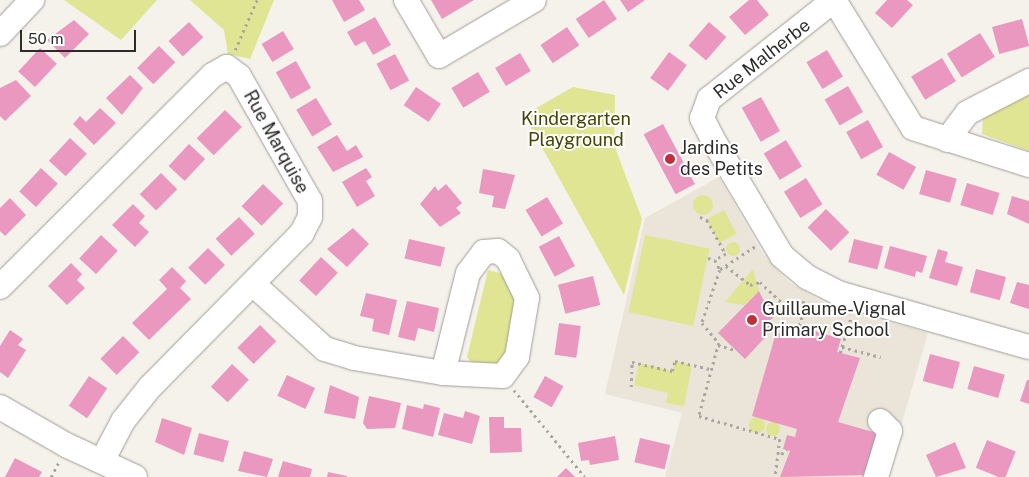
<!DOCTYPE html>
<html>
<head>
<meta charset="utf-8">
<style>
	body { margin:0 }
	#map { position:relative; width:1029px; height:477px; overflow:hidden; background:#f5f2ec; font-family:"Public Sans",sans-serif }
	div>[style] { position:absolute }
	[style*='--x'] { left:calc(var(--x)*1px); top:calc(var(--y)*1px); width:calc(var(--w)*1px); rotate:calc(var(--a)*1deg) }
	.built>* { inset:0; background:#ebe4d8 }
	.green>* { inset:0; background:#dfe592; transform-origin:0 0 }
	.round { border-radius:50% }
	.building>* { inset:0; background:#ea98c0; transform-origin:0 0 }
	.path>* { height:2.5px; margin-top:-1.25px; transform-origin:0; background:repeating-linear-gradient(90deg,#a9a7a2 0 2.5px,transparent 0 6.5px) }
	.roads { filter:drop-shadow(0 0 1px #a09d98) drop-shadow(0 0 1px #a09d98) }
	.minor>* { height:24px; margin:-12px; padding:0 12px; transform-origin:12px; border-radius:12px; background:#fff }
	.dots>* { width:14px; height:14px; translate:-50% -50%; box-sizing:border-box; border:2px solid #fff; border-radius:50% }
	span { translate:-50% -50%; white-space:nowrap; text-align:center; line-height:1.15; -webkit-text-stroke:4px #fff; paint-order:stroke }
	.street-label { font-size:18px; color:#2d2c2a }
	.park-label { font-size:18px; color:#434500 }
	.poi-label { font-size:18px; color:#2d2c2a }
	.left { translate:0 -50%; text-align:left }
	.scale { position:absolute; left:20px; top:30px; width:116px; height:22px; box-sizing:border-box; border:2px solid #2d2c2a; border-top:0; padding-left:6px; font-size:15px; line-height:18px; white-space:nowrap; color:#2d2c2a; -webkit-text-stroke:4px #fff; paint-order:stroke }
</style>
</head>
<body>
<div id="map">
	<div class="built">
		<i style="clip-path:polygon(719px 177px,763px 254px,789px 282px,828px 305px,928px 333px,886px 477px,665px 477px,682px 413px,605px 394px,645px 218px)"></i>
	</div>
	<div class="green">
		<i style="clip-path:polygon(64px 0,157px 0,121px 40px)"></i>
		<i style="clip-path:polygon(190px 0,274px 0,250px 59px,228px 54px,224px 30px)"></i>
		<i style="clip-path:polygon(573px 87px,615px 95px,614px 145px,642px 219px,624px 295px,524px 115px)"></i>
		<i style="clip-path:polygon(1029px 94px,1029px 151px,982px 134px,983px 118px)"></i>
		<i class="round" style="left:693px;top:195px;width:20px;height:20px"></i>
		<i style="left:724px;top:210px;width:27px;height:20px;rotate:62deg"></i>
		<i style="left:645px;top:235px;width:66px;height:79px;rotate:12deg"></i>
		<i class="round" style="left:726px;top:242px;width:14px;height:14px"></i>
		<i style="clip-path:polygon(753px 269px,759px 291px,744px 305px,725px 302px)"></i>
		<i style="clip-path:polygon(488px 270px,504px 274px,519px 302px,503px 365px,473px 365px,467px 357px)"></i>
		<i style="clip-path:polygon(675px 361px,692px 365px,684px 406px,666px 403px,668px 393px,634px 385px,639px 363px,672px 371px)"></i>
		<i class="round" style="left:749px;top:417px;width:16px;height:16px"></i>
		<i class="round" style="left:766px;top:422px;width:14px;height:14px"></i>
	</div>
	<div class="building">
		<i style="clip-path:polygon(332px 0,359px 0,365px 10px,344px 22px)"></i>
		<i style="clip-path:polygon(431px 0,474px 0,442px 19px)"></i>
		<i style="left:604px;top:0;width:23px;height:34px;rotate:56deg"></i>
		<i style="clip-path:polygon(620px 0,645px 0,628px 12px)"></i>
		<i style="clip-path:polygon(749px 0,757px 0,769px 15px,745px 35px,729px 17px)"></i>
		<i style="clip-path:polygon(887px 0,907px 0,913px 5px,892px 28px,875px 13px)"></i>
		<i style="clip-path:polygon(375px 17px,391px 45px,373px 55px,365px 41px,355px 46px,347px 32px)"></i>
		<i style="left:1022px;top:19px;width:28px;height:31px;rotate:75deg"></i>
		<i style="clip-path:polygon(74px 20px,89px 34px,65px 58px,47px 40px)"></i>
		<i style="left:189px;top:22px;width:21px;height:28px;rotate:47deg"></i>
		<i style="left:709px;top:22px;width:23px;height:31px;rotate:41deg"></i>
		<i style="left:567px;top:27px;width:22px;height:32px;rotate:56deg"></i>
		<i style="left:283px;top:31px;width:21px;height:25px;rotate:59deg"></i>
		<i style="left:980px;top:33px;width:28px;height:39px;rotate:58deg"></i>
		<i style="left:159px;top:46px;width:23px;height:31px;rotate:45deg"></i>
		<i style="left:40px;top:48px;width:23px;height:32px;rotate:43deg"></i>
		<i style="left:827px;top:50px;width:31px;height:24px;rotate:59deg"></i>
		<i style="left:669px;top:52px;width:22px;height:32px;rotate:36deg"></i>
		<i style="left:520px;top:53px;width:21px;height:29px;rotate:59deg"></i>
		<i style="left:395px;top:54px;width:30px;height:21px;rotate:62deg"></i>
		<i style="left:942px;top:58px;width:27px;height:36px;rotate:59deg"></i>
		<i style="left:296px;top:61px;width:31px;height:23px;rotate:61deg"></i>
		<i style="left:478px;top:72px;width:23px;height:31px;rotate:59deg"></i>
		<i style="clip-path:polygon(130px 75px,143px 88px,122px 115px,106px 98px)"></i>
		<i style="clip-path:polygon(16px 80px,31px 96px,5px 121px,0 116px,0 88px)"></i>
		<i style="left:848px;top:86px;width:30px;height:27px;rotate:60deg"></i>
		<i style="left:416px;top:87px;width:30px;height:22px;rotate:34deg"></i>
		<i style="left:761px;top:97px;width:39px;height:22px;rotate:61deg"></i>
		<i style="left:316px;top:98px;width:31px;height:23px;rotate:59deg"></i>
		<i style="clip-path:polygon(100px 108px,116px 123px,94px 145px,73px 124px,80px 116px,86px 122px)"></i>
		<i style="left:225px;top:110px;width:24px;height:40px;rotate:45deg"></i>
		<i style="left:868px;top:120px;width:31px;height:25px;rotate:61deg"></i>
		<i style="left:663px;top:124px;width:68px;height:22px;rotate:62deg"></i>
		<i style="clip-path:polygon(337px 135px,347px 151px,356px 145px,363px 157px,333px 172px,317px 147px)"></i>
		<i style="left:70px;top:138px;width:23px;height:31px;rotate:43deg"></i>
		<i style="left:786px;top:140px;width:31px;height:26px;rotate:59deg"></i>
		<i style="left:189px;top:144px;width:22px;height:30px;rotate:43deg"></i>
		<i style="left:889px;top:152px;width:31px;height:26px;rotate:29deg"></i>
		<i style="left:41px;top:168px;width:23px;height:32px;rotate:43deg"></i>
		<i style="clip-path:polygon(366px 168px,372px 177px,366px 181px,375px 196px,357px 207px,342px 182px)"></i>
		<i style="clip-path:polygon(483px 169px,515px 175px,505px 209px,492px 207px,494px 196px,479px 193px)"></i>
		<i style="left:926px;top:170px;width:32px;height:25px;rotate:16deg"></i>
		<i style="left:161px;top:173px;width:23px;height:30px;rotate:45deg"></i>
		<i style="left:806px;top:178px;width:31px;height:26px;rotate:58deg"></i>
		<i style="left:967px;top:183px;width:34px;height:23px;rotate:17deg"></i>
		<i style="left:263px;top:184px;width:28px;height:31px;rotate:44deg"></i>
		<i style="clip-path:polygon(446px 184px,462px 203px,456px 208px,461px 213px,440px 227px,420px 204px,435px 186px,438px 191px)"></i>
		<i style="clip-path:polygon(1012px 196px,1029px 201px,1029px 224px,1007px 214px)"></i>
		<i style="left:547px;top:197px;width:31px;height:25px;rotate:59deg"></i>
		<i style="clip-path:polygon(10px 198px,26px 215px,5px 236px,0 231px,0 208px)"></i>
		<i style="clip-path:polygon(133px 204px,145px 216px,139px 223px,149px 232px,135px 247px,112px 225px)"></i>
		<i style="left:826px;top:209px;width:33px;height:26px;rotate:45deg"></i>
		<i style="left:239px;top:217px;width:23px;height:32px;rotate:47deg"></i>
		<i style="clip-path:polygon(353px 228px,369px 244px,347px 267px,327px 249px)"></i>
		<i style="left:101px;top:235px;width:23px;height:32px;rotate:43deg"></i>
		<i style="left:559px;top:236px;width:34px;height:23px;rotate:62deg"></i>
		<i style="left:409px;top:239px;width:37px;height:20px;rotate:13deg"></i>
		<i style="left:854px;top:239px;width:30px;height:24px;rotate:14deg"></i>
		<i style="clip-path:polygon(890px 246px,927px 256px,922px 273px,916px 271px,915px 277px,884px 268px)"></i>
		<i style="left:208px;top:248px;width:24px;height:28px;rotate:45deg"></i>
		<i style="clip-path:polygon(938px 249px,948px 252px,945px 262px,963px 267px,957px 286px,929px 278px)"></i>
		<i style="left:321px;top:257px;width:23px;height:32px;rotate:43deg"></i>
		<i style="clip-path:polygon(71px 263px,82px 274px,77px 280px,85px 288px,67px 305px,48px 286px)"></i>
		<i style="clip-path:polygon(172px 267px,186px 281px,180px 288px,191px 299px,149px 340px,132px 323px,167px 289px,159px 280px)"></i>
		<i style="left:976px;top:269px;width:31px;height:24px;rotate:15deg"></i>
		<i style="left:593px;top:276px;width:30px;height:36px;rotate:76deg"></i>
		<i style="clip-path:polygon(1017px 282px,1029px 285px,1029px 309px,1010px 303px)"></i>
		<i style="clip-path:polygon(759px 291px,764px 301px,781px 311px,769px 321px,780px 334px,799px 339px,802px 327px,841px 339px,837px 352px,860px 358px,838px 422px,880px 434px,868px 475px,780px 477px,790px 451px,783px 449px,787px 435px,795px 437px,797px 429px,752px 416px,776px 333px,770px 332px,745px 359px,718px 333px)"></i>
		<i style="clip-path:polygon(366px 293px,397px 300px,389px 335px,372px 331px,374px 319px,360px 316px)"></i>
		<i style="clip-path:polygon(407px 301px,439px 308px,434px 332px,418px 328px,415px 341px,398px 337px)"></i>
		<i style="left:559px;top:323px;width:22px;height:32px;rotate:8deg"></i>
		<i style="left:260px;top:325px;width:23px;height:32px;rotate:45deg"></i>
		<i style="clip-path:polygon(10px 330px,23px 339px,18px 345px,26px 350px,8px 378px,0 372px,0 346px)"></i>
		<i style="left:123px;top:336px;width:23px;height:32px;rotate:45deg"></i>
		<i style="left:930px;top:354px;width:31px;height:28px;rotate:15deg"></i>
		<i style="left:232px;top:364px;width:23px;height:31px;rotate:43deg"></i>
		<i style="left:974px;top:366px;width:32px;height:24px;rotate:16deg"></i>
		<i style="left:287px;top:375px;width:31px;height:23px;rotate:25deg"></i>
		<i style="left:89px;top:376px;width:22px;height:36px;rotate:34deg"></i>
		<i style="left:545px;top:376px;width:21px;height:24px;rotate:29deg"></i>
		<i style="clip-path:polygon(1027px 380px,1029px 380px,1029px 404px,1020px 401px)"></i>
		<i style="clip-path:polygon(330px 385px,359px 397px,355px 419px,324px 413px)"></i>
		<i style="clip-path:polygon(369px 396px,401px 403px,395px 428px,367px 429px,363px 423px)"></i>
		<i style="clip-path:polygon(424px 404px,440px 408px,433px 437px,402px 429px,407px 405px,423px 409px)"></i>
		<i style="clip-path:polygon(465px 411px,480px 416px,472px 444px,438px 435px,444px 413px,463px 418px)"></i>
		<i style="clip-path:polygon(489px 417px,504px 417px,504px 428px,521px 428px,522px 452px,490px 453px)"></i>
		<i style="clip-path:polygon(162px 418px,192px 428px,184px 455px,155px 442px)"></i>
		<i style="left:199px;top:433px;width:31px;height:22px;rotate:15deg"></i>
		<i style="clip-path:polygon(615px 436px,619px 460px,590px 465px,589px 460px,581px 461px,578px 443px)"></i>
		<i style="left:640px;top:438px;width:31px;height:25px;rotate:13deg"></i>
		<i style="left:987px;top:440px;width:31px;height:30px;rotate:22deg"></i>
		<i style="clip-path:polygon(955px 442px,966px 468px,936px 477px,926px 455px)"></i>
		<i style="clip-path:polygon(244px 451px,273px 459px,267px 477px,238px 471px)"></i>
		<i style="clip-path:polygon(15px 458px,42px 472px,39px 477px,5px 477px)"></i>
		<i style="clip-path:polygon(283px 461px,312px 469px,310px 477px,278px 477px)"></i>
		<i style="clip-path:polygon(566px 468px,575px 477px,557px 477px)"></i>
		<i style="clip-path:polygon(328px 472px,347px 476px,347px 477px,327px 477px)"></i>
	</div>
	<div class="path">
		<i style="--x:235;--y:50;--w:55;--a:-66.3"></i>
		<i style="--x:700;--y:217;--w:8;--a:23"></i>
		<i style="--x:707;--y:220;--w:39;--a:61"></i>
		<i style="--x:726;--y:254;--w:13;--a:151"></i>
		<i style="--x:715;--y:260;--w:11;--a:63"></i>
		<i style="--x:755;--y:247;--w:42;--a:146.7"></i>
		<i style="--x:720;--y:270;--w:56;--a:108.8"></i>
		<i style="--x:702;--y:323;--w:26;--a:50"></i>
		<i style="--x:719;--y:343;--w:76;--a:105.3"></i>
		<i style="--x:699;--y:416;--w:84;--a:15.9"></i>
		<i style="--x:780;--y:439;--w:38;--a:97"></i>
		<i style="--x:708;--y:258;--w:7;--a:16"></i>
		<i style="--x:726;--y:266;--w:31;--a:38"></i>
		<i style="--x:750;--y:285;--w:10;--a:-17"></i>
		<i style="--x:760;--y:282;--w:38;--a:43"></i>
		<i style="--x:788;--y:308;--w:11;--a:-45"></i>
		<i style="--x:796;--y:300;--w:10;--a:17"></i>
		<i style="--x:795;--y:338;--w:39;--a:-72"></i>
		<i style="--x:718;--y:345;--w:18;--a:16"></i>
		<i style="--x:842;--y:347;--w:40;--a:14.4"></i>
		<i style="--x:840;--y:353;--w:39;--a:-73"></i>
		<i style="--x:631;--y:387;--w:25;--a:-88"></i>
		<i style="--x:632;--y:362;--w:41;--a:12.7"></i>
		<i style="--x:672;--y:371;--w:10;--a:-73"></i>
		<i style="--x:675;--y:361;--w:37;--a:13"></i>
		<i style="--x:514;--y:390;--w:112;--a:50.8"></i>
		<i style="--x:781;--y:454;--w:7;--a:-34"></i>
		<i style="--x:51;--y:477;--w:16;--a:-63"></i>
	</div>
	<div class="roads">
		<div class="minor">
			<i style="--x:406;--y:0;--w:65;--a:59.5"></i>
			<i style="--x:439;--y:56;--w:110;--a:-30.5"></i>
			<i style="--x:834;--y:0;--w:159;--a:141.6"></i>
			<i style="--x:709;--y:99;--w:20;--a:110"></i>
			<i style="--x:702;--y:118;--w:22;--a:63"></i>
			<i style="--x:712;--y:138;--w:137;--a:59.3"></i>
			<i style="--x:782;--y:256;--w:33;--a:40"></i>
			<i style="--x:807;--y:277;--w:35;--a:27"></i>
			<i style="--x:838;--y:293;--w:198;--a:15.8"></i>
			<i style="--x:834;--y:0;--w:150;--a:58.3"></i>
			<i style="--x:913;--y:128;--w:122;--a:17.7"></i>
			<i style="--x:0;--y:34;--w:47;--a:-46.7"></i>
			<i style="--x:947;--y:140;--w:34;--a:-53"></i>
			<i style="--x:967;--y:113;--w:70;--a:-27.3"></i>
			<i style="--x:253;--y:284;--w:97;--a:42.1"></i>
			<i style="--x:325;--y:349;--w:30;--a:17"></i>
			<i style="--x:354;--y:358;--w:90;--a:9.6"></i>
			<i style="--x:443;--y:373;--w:60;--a:2.9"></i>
			<i style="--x:503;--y:376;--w:24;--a:-54"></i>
			<i style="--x:517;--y:357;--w:60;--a:-80.4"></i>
			<i style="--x:527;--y:298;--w:43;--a:-116"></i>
			<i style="--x:508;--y:259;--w:13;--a:-141"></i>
			<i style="--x:498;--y:251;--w:14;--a:176"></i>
			<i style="--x:484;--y:252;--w:26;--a:127"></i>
			<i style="--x:468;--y:273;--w:103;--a:104"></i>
			<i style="--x:0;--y:287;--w:301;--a:-44.9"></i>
			<i style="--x:213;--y:75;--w:16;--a:-30"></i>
			<i style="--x:227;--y:67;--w:15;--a:37"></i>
			<i style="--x:239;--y:76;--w:144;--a:60.4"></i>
			<i style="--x:310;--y:201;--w:16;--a:90"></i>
			<i style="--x:310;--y:217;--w:18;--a:117"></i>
			<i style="--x:302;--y:233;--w:216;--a:134.6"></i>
			<i style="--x:150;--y:387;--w:43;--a:128.5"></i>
			<i style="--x:123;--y:421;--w:45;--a:117.7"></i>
			<i style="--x:0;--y:407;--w:76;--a:29.9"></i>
			<i style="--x:66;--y:445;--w:76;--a:24.9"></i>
			<i style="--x:876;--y:477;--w:48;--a:-73.1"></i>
			<i style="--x:890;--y:431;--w:14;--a:-135"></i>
		</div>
	</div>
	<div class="dots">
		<i style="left:670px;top:159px;background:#bf2f3b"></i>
		<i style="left:752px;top:320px;background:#bf2f3b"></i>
	</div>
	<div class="street-label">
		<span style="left:762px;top:59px;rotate:-38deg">Rue Malherbe</span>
		<span style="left:276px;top:142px;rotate:61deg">Rue Marquise</span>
	</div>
	<div class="park-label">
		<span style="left:576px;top:130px">Kindergarten<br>Playground</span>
	</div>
	<div class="poi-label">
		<span class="left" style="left:680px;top:159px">Jardins<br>des Petits</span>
		<span class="left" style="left:762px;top:320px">Guillaume-Vignal<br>Primary School</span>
	</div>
	<div class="scale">50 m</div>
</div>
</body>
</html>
